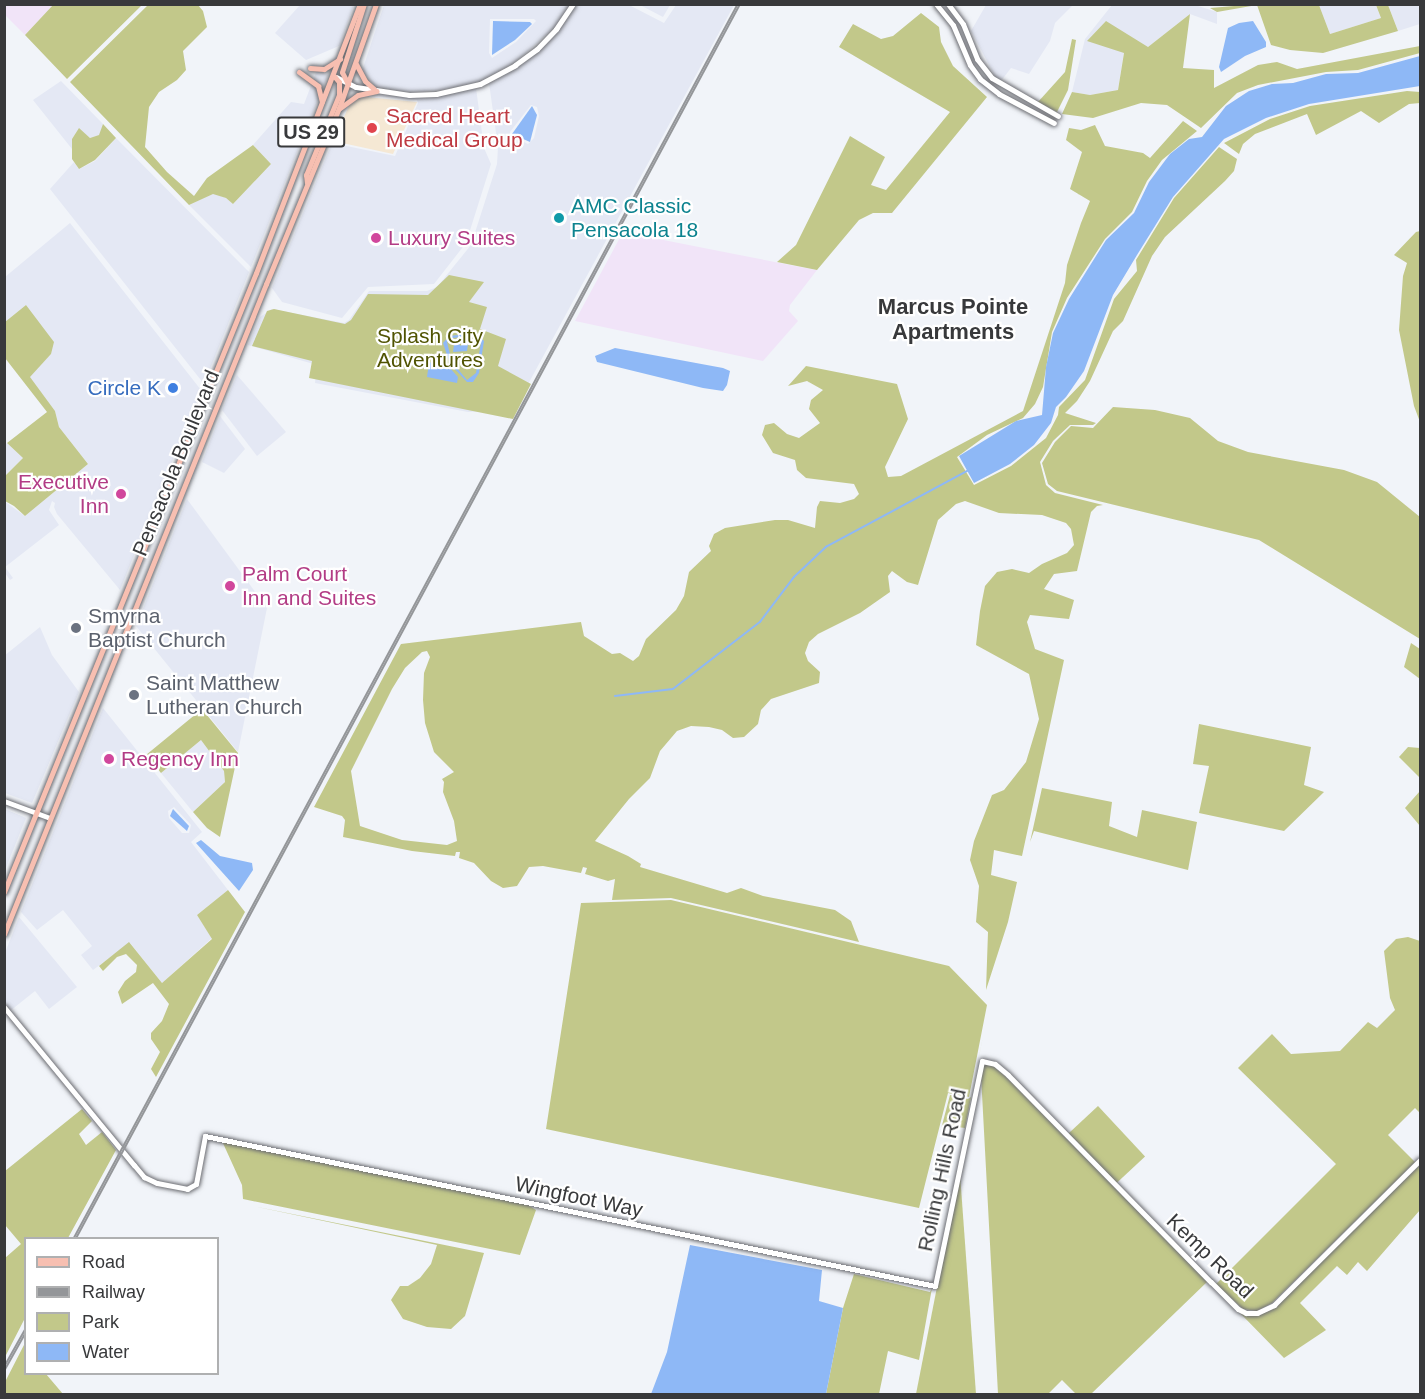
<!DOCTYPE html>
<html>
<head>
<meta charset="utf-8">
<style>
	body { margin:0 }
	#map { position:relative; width:1425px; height:1399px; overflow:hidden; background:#f1f4f9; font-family:Helvetica,sans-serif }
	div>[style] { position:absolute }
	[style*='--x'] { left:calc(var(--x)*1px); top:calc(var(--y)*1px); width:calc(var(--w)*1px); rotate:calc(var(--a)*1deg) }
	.built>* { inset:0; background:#e4e8f4 }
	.industrial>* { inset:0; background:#f1e4f8 }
	.medical>* { inset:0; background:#f5e8d4 }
	.green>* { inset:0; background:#c2c88a; transform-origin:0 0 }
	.water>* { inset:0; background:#8eb8f6 }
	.stream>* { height:1.5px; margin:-0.75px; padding:0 0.75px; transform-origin:0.75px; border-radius:0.75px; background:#8eb8f6 }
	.roads { filter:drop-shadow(0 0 2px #6c6d72) drop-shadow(0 0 2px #6c6d72) }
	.secondary>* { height:5px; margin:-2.5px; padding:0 2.5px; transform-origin:2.5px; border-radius:2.5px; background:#fff }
	.primary>* { height:5px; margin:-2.5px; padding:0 2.5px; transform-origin:2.5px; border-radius:2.5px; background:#f7bfb1 }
	.rail>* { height:4px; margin-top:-2px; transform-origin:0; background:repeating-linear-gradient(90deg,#fff 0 4.5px,#949699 0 9px); box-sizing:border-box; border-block:2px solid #949699 }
	.dots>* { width:16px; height:16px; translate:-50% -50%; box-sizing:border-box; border:3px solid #fff; border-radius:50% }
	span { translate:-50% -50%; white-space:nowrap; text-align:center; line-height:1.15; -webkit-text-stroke:4.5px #fff; paint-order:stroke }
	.shield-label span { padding:2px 4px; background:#fff; border:2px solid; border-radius:4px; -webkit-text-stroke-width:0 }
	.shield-label { font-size:20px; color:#38393b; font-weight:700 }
	.health-label { font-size:21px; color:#be3a42 }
	.left { translate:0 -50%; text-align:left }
	.culture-label { font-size:21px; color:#0d838f }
	.hotel-label { font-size:21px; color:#b23c85 }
	.right { translate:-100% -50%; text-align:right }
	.park-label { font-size:21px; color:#505302 }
	.shop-label { font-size:21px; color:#366cbe }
	.street-label { font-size:21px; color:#38393b }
	.worship-label { font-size:21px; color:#5b616d }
	.neighbourhood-label { font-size:22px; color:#38393b; font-weight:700 }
	.frame { position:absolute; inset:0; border:6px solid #38393b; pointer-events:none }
	.legend { position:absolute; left:24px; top:1237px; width:195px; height:138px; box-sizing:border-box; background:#fff; border:2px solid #afb0b1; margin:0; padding:8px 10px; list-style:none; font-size:18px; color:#38393b }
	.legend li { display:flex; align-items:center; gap:12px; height:30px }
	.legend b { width:30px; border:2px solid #afb0b1 }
</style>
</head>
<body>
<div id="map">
	<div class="built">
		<i style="clip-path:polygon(300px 5px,354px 5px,339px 46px,306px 60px,275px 33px)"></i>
		<i style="clip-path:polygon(evenodd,384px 5px,570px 5px,554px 28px,514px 63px,480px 82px,442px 90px,409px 92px,377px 88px,362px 71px,384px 5px,490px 19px,534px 19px,536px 21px,516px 42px,492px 58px,489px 53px,490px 19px)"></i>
		<i style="clip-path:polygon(evenodd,575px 5px,629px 5px,664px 23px,676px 5px,734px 5px,514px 410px,468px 412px,315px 383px,317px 365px,248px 345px,260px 317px,272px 309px,344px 323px,349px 320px,369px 291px,427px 291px,437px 287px,471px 245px,497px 164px,498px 147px,489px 83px,516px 67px,538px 51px,558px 30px,575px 5px,531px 105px,537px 107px,539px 116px,534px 138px,528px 144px,511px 136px,510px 132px,531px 105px)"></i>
		<i style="clip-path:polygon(640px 5px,670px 5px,663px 17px)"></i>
		<i style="clip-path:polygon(986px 5px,1071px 4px,1073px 5px,1055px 23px,1050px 41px,1029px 74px,1011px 68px,1001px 81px,996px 78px,971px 31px)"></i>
		<i style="clip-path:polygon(1112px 5px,1195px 5px,1217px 12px,1217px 24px,1190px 14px,1148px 47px,1124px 52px,1118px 90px,1090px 95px,1072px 92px,1085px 39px)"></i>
		<i style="clip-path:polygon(1319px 5px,1376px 5px,1381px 18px,1330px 34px)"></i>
		<i style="clip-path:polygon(1388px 5px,1420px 5px,1420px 24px,1398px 31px)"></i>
		<i style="clip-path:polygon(317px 70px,328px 75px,251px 267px,189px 205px,213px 193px,226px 198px,233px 204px,271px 164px,253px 145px,291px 102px,304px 104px)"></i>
		<i style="clip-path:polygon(61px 81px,103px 124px,100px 135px,90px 138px,79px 129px,72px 139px,72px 149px,33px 100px)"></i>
		<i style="clip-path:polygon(476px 88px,484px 148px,491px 164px,466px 243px,434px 284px,368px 287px,342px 318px,282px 302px,272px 288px,332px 143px,395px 156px,418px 103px,417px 100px,367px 95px,426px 97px)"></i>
		<i style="clip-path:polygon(116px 138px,249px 272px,204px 384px,50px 189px,74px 162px,79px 169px,95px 161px)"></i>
		<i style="clip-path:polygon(70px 223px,201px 390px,120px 590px,57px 514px,54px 507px,55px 503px,52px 501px,49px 510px,59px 525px,5px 567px,13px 578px,10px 580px,5px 573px,4px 501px,25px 516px,88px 464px,59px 427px,55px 411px,29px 377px,51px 354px,26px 305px,5px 322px,5px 277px)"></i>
		<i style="clip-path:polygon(237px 375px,286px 432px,257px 456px,222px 410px)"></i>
		<i style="clip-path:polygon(220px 416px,245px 449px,224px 473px,202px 462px)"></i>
		<i style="clip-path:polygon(7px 443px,23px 458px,5px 476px,5px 445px)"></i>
		<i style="clip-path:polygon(187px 499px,267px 608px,238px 752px,136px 626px)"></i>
		<i style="clip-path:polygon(40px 627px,52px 655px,79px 692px,32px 803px,5px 793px,4px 656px)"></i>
		<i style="clip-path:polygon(evenodd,103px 708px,202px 832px,191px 842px,228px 890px,197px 915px,212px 938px,162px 983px,130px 943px,93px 970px,81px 955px,92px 946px,63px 910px,37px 930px,21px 912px,103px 708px,174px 807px,191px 825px,189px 833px,182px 833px,169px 818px,168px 811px,174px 807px)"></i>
		<i style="clip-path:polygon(201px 740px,224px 771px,225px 782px,193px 812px,161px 773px)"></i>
		<i style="clip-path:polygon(5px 809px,26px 818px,5px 870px,4px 809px)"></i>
		<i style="clip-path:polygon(19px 917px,77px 987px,49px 1009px,35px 991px,10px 1011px,5px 1003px,5px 953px)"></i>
	</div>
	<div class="industrial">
		<i style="clip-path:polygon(5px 5px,53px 5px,25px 35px,5px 15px)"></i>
		<i style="clip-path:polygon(623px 232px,795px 266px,817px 270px,790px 305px,789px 311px,798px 321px,763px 361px,575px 321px)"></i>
	</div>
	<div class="medical">
		<i style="clip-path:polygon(366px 97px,417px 102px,393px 154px,333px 141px,349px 106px,359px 98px)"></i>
	</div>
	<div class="green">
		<i style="clip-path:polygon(53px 5px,53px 4px,142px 5px,67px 79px,25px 35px)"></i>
		<i style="clip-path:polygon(148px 5px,198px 5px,203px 11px,207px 27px,183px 51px,186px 70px,177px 80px,159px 92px,149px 107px,145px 147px,167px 172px,194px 196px,207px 178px,253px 145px,271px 164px,233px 204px,226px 198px,213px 194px,189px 205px,70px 82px)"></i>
		<i style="clip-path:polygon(1246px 5px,1319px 5px,1330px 34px,1381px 18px,1376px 5px,1388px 5px,1398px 31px,1323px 53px,1290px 50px,1271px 45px,1257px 5px,1217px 12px,1210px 8px)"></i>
		<i style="clip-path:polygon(921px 13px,939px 27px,941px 42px,953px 66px,987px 97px,892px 213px,873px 213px,859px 220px,817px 270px,777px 262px,796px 245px,850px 136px,885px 157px,871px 185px,886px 190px,950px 112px,839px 47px,853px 24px,881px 39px,893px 36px)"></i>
		<i style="clip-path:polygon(1190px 14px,1183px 68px,1214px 70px,1214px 88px,1258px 65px,1277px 62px,1297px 69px,1420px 46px,1420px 53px,1358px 70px,1326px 72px,1258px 85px,1237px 93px,1201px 128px,1167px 105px,1141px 103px,1093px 118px,1062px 114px,1072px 92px,1090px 95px,1118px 90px,1124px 53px,1087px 41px,1106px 21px,1148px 47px)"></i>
		<i style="clip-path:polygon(1072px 39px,1076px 40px,1068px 90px,1057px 112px,1038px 102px,1065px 72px)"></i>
		<i style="clip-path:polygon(1407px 91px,1420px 92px,1420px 103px,1409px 104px,1379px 123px,1361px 111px,1316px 135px,1307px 114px,1255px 134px,1243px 144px,1239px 154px,1224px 143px,1270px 119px,1310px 106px)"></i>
		<i style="clip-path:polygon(evenodd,1183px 121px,1197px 131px,1162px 160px,1147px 181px,1132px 212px,1105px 239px,1067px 298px,1052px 332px,1043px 387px,1035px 404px,1023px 418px,987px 435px,957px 457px,974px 485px,1011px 466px,1046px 438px,1058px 415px,1059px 407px,1085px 380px,1114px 299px,1137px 271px,1136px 260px,1174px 198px,1219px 147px,1237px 159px,1234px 171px,1225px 181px,1165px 237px,1152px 256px,1123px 321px,1113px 331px,1090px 381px,1077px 401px,1065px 413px,1096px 423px,1093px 425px,1070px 425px,1053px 441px,1040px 462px,1046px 485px,1055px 493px,1103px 505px,1097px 506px,1091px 512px,1077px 571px,1054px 574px,1044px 589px,1074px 600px,1069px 619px,1030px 615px,1027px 622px,1035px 649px,1064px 660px,1022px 856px,994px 850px,991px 875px,1017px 882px,1008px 922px,986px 990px,988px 932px,976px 922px,979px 886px,970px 860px,974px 841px,992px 795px,1004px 790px,1026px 762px,1039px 719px,1029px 674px,976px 645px,980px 611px,985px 586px,997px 572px,1012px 569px,1029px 573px,1042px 564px,1067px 553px,1074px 545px,1071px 529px,1066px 523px,1042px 515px,999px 513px,965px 501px,956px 504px,938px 520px,918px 585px,907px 582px,892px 571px,888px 576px,890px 592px,860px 613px,818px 634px,809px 642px,805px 653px,808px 661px,820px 672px,819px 683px,771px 699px,761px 710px,758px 724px,744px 737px,733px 738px,722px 730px,709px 727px,691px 726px,677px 731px,660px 751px,650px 778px,629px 799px,595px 841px,628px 856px,641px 864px,640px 867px,727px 893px,741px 888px,763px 896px,835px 910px,851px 921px,859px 942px,671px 898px,612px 900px,615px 879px,608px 881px,585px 874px,587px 868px,583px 867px,581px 873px,543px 866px,529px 867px,517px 886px,503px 888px,491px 881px,474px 863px,459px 858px,460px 852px,456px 852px,455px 856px,412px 851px,343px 837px,345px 820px,342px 816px,314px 807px,401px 644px,581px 622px,584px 636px,612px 654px,620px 653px,633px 661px,639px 656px,646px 639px,676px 610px,684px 596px,689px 572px,711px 551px,709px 546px,714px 534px,725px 528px,775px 520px,788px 520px,815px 528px,817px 507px,820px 501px,840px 503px,854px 499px,859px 494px,854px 484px,806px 478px,797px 470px,795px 460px,773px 453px,762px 435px,765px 425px,774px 423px,787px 434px,799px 438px,820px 423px,809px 409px,811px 400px,823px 390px,807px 381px,788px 386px,806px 366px,897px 384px,908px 419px,885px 467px,888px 477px,901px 476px,1023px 411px,1065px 283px,1067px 265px,1081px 223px,1090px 201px,1070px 189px,1082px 152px,1066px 140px,1069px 128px,1081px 130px,1095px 125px,1105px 146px,1143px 153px,1150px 158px,1183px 121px,422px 652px,427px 651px,430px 657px,424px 673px,423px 700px,425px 723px,434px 752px,454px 772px,442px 779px,444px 782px,443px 792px,454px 821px,457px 841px,447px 845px,402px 840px,360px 826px,351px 771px,392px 689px,405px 668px,422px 652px)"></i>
		<i style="clip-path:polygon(103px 124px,116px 138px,95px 160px,79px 169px,72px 159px,72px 139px,79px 128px,90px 138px,99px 135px)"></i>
		<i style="clip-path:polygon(1420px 231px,1420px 422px,1414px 406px,1399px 330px,1403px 276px,1407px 263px,1394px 255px,1416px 232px)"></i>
		<i style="clip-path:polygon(449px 275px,484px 282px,469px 302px,487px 307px,480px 329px,506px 339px,498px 366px,531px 384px,513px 419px,309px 378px,312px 361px,252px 346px,267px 311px,274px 309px,345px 324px,351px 320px,368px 294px,428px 295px)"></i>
		<i style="clip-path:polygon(26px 305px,54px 342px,51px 354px,30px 377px,55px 411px,59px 427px,88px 464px,25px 516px,14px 506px,5px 501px,5px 476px,23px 458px,7px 443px,47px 412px,5px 358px,5px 322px)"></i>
		<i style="clip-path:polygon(1113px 407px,1155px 410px,1190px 418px,1218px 441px,1248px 452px,1344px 470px,1377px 482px,1420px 517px,1420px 639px,1259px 540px,1057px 491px,1048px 484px,1042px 463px,1055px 442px,1071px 426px,1093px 428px)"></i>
		<i style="clip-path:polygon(1411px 643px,1420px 649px,1420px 679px,1404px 667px)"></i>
		<i style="clip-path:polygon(202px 709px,238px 753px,220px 837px,207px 828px,193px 812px,225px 782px,224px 771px,201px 740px,161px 773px,146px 755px)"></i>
		<i style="clip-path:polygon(1199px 724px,1311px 747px,1304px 785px,1324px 792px,1284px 831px,1199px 813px,1209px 766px,1193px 764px)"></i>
		<i style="clip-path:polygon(1408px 747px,1420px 748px,1420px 778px,1399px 757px)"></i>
		<i style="clip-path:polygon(1042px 788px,1112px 802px,1109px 826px,1137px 837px,1142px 810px,1197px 822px,1188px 870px,1034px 831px,1030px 842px)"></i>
		<i style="clip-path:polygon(1420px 791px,1420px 826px,1405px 808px)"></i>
		<i style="clip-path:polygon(228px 890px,245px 912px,156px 1077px,151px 1069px,160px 1052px,151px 1039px,151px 1033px,162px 1021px,169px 1004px,153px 983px,122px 1004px,118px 992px,125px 981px,136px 972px,137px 965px,126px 954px,117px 957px,103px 971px,99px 966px,129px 942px,162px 983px,212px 939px,197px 915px)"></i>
		<i style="clip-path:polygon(671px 900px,949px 966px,987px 1005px,969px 1097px,948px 1093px,919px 1208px,546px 1129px,581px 903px)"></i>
		<i style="clip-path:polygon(1408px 937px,1420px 941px,1420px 1113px,1415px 1108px,1388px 1135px,1415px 1162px,1272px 1303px,1257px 1311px,1243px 1309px,1216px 1284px,1336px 1164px,1238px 1068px,1272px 1034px,1291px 1054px,1340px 1051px,1368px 1022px,1377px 1028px,1395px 1010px,1390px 998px,1384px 951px,1396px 939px)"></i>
		<i style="clip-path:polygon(988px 1011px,965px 1128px,942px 1125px,936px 1148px,950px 1095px,968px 1099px,971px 1097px)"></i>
		<i style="clip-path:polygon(984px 1063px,993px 1066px,1006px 1077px,1207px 1282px,1091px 1394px,1076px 1394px,1062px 1380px,1048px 1394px,998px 1394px,981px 1075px)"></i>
		<i style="left:1098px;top:1106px;width:69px;height:40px;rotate:47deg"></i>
		<i style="clip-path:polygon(82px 1109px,92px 1121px,79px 1134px,86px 1145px,102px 1132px,116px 1150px,68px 1238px,26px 1238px,25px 1318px,5px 1357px,5px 1258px,21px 1244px,5px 1225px,5px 1171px)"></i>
		<i style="clip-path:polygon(222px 1141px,528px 1205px,536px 1210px,520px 1255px,243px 1199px,242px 1185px)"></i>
		<i style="clip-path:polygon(1420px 1165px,1420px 1210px,1367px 1271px,1358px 1262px,1347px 1275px,1337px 1266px,1300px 1303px,1326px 1330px,1284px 1358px,1240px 1313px,1257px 1316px,1275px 1307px)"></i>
		<i style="clip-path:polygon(960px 1174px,976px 1394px,916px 1394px,937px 1287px)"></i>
		<i style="clip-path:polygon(243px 1204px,484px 1253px,465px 1316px,451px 1329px,427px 1327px,403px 1319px,391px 1300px,400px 1286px,408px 1286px,420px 1278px,431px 1264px,437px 1245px)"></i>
		<i style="clip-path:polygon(854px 1274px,930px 1292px,932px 1288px,919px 1360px,888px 1351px,879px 1394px,826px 1394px,843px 1308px)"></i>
		<i style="clip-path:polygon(25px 1343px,26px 1374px,46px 1374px,63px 1394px,5px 1394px,5px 1382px)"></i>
	</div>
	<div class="water">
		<i style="clip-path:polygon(493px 21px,530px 22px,532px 24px,515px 40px,492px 55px)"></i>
		<i style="clip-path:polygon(1253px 21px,1266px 42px,1266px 47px,1245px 56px,1221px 72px,1219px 67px,1228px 28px,1239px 23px)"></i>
		<i style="clip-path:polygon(1420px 56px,1420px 86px,1309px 104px,1266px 118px,1224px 139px,1173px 197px,1137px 255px,1113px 295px,1084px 371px,1066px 397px,1056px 407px,1051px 423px,1034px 445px,1010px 464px,974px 483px,959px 456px,1016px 421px,1042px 415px,1046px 367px,1053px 333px,1069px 299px,1106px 240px,1134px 213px,1149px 182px,1170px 154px,1189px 139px,1202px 137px,1226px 106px,1249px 91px,1272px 84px,1293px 83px,1326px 74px,1358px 73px)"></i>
		<i style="clip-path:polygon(532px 106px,537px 115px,530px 142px,512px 134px)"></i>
		<i style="clip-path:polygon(evenodd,476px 333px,484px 341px,479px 373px,473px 382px,467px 382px,450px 364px,443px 343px,449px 336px,476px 333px,476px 336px,481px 342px,476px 373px,467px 380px,452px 362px,447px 342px,452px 338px,476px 336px)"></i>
		<i style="clip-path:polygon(471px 338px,474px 342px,468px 344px,467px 351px,453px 352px,454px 344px,458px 343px,461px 346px,465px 340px)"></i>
		<i style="clip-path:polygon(615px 348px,723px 368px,730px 371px,727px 385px,723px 391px,703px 388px,597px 362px,595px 356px)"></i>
		<i style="clip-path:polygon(442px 359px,458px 377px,457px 383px,427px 377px,429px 363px)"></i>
		<i style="clip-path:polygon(173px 809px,189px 826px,187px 831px,170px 816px)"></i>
		<i style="clip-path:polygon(201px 840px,220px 856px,252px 863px,253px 870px,239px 891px,196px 843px)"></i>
		<i style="clip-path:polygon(690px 1245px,822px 1270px,819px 1301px,843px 1308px,826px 1394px,651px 1394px,667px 1352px)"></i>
	</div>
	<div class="stream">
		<i style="--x:615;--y:696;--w:58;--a:-6.9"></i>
		<i style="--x:673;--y:689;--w:110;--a:-37.6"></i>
		<i style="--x:760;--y:622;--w:56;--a:-52.9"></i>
		<i style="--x:794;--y:577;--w:44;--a:-43.2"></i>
		<i style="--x:826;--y:547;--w:160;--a:-28.3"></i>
	</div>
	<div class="roads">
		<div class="secondary">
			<i style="--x:936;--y:4;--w:27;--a:51"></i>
			<i style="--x:953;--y:25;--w:43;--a:67"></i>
			<i style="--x:970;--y:65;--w:17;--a:54"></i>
			<i style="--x:980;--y:79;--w:24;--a:38"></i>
			<i style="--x:999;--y:94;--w:62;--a:27.8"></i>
			<i style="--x:948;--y:4;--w:25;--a:53"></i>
			<i style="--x:963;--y:24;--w:38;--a:68"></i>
			<i style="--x:977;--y:59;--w:24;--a:52"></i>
			<i style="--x:992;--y:78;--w:76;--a:29.9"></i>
			<i style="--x:336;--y:77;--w:22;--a:27"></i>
			<i style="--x:356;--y:87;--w:54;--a:8.6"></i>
			<i style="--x:409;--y:95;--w:27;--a:-2"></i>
			<i style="--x:436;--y:94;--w:45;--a:-12.8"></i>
			<i style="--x:480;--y:84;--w:40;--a:-28"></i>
			<i style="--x:515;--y:65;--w:27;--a:-36"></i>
			<i style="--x:537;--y:49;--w:28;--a:-46"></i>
			<i style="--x:556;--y:29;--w:30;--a:-56"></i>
			<i style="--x:4;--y:801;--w:49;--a:20.3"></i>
			<i style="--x:4;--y:1007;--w:205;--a:50.6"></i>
			<i style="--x:134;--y:1165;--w:16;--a:50"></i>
			<i style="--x:144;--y:1177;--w:14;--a:25"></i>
			<i style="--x:157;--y:1183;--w:31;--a:11"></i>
			<i style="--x:187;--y:1189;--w:10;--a:-29"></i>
			<i style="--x:196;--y:1184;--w:49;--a:-79.4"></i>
			<i style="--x:205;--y:1136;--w:745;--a:11.61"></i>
			<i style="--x:935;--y:1286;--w:230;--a:-78.2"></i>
			<i style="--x:982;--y:1061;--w:13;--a:13"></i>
			<i style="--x:995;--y:1064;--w:17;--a:40"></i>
			<i style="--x:1008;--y:1075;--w:290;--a:45.6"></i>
			<i style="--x:1211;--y:1282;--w:38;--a:45"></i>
			<i style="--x:1238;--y:1309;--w:9;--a:27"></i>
			<i style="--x:1246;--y:1313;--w:11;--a:0"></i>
			<i style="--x:1257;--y:1313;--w:19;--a:-25"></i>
			<i style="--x:1274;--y:1305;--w:206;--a:-44.8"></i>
		</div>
		<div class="primary">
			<i style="--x:356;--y:64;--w:19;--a:62"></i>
			<i style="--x:365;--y:81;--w:13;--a:42"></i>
			<i style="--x:310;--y:68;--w:14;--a:4"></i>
			<i style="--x:324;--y:69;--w:19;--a:-32"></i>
			<i style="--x:299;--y:72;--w:24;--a:36"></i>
			<i style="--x:318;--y:86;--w:16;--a:76"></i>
			<i style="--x:348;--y:84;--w:13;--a:-117"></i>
			<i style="--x:342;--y:72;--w:71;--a:-72.1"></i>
			<i style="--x:340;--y:108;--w:22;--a:-36"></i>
			<i style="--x:358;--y:95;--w:19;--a:-12"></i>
			<i style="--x:307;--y:183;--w:8;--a:-97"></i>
			<i style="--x:306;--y:175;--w:87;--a:-67.6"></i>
			<i style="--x:339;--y:95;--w:13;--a:-90"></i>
			<i style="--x:339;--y:82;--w:8;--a:-130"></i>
			<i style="--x:4;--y:892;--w:668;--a:-67.85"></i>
			<i style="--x:256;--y:273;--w:288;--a:-68.9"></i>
			<i style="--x:4;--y:934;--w:701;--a:-68.05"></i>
			<i style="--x:266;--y:284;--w:191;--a:-67.5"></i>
			<i style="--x:339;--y:108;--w:110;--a:-70.4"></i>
		</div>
	</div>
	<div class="rail">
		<i style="--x:75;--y:1238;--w:1401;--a:-61.72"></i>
		<i style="--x:4;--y:1369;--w:45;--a:-60.6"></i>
	</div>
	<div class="dots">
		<i style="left:372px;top:128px;background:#e0444e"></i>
		<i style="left:559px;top:218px;background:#0f9aa8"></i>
		<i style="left:376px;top:238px;background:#d1479c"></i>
		<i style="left:173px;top:388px;background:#3f7fe0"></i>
		<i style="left:121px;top:494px;background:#d1479c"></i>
		<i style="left:230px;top:586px;background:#d1479c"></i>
		<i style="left:76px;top:628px;background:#6b7280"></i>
		<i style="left:134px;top:695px;background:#6b7280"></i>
		<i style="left:109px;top:759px;background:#d1479c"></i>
	</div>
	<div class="shield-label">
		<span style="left:311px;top:132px">US 29</span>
	</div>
	<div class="health-label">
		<span class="left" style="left:386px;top:128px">Sacred Heart<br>Medical Group</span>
	</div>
	<div class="culture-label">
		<span class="left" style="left:571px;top:218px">AMC Classic<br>Pensacola 18</span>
	</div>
	<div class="hotel-label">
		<span class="left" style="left:388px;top:238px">Luxury Suites</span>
		<span class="right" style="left:109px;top:494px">Executive<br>Inn</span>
		<span class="left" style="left:242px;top:586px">Palm Court<br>Inn and Suites</span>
		<span class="left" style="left:121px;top:759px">Regency Inn</span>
	</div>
	<div class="park-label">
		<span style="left:430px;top:348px">Splash City<br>Adventures</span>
	</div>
	<div class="shop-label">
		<span class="right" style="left:161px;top:388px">Circle K</span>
	</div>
	<div class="street-label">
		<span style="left:176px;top:463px;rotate:-68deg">Pensacola Boulevard</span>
		<span style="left:942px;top:1170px;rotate:-78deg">Rolling Hills Road</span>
		<span style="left:579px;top:1197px;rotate:12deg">Wingfoot Way</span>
		<span style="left:1210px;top:1256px;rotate:44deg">Kemp Road</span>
	</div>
	<div class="worship-label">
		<span class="left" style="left:88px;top:628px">Smyrna<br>Baptist Church</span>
		<span class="left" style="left:146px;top:695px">Saint Matthew<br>Lutheran Church</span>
	</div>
	<div class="neighbourhood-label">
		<span style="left:953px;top:319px">Marcus Pointe<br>Apartments</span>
	</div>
	<div class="frame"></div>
	<ul class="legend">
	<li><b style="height:8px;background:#f7bfb1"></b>Road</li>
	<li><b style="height:8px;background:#949699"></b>Railway</li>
	<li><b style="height:16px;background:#c2c88a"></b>Park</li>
	<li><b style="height:16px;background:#8eb8f6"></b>Water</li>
	</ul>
</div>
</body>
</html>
